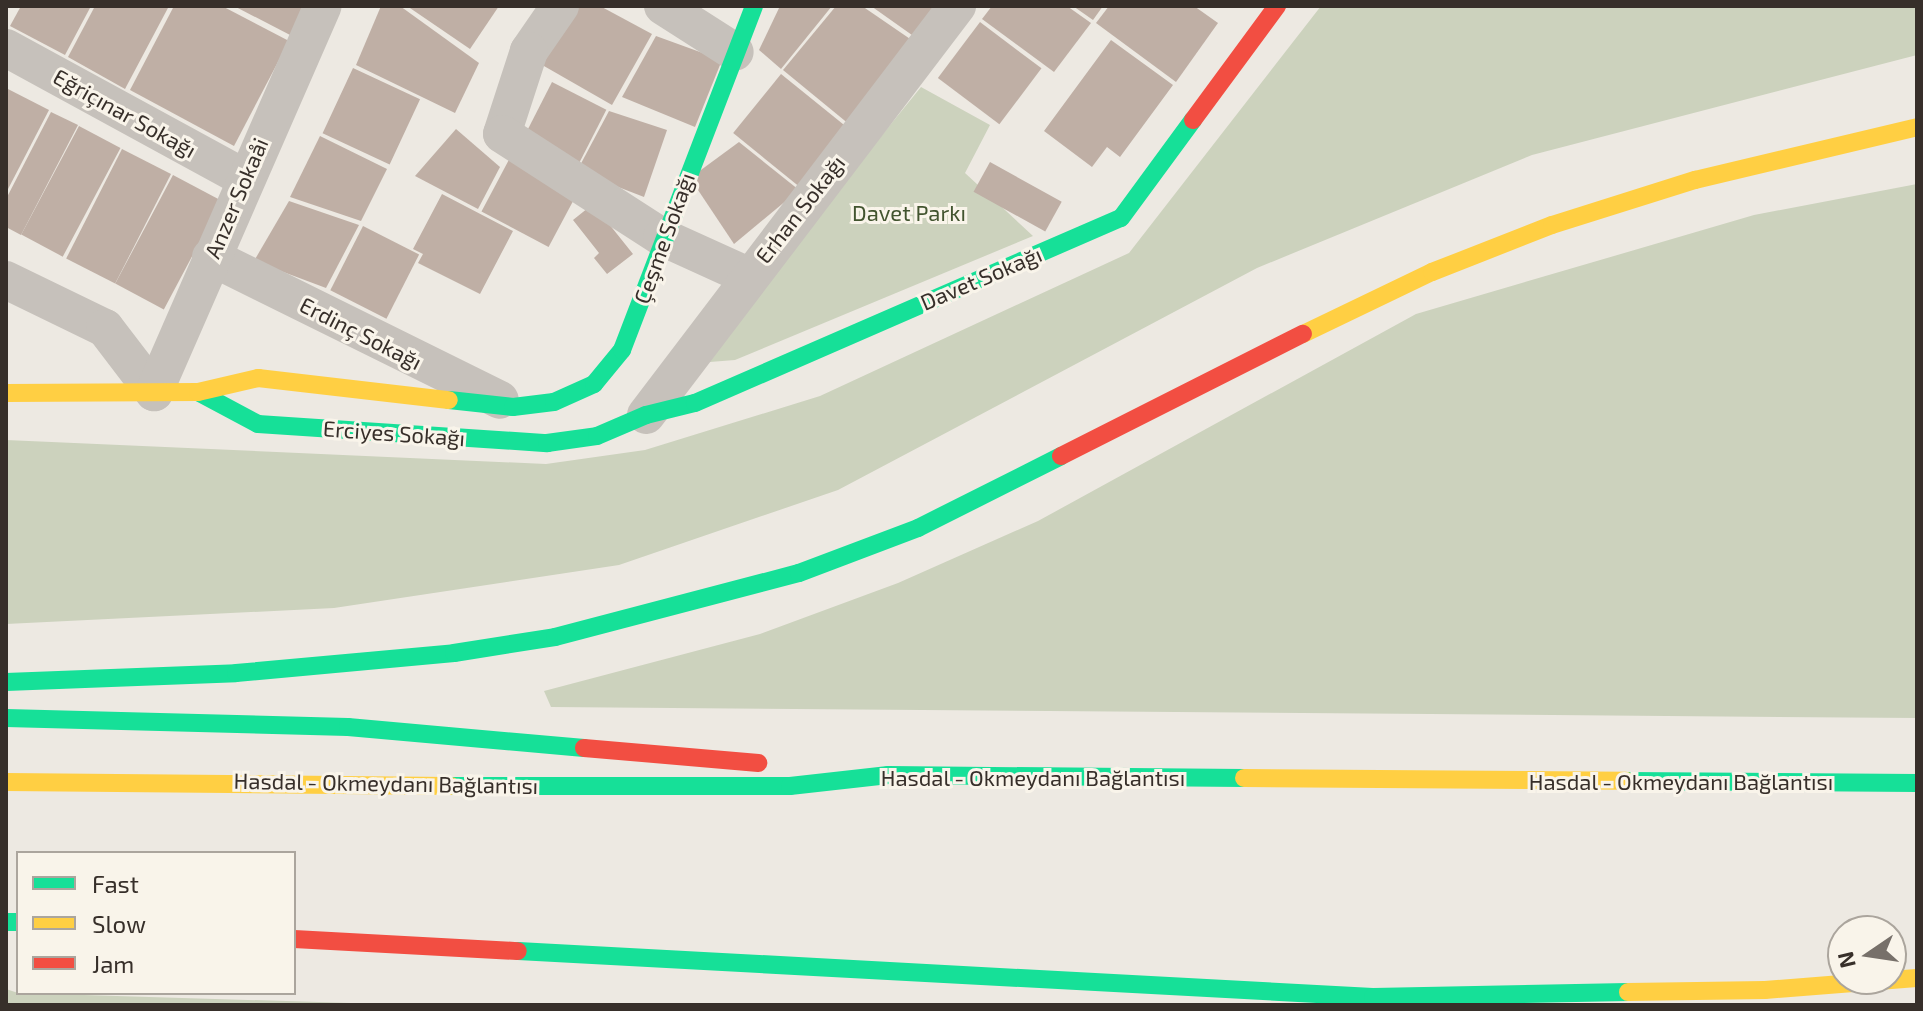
<!DOCTYPE html>
<html>
<head>
<meta charset="utf-8">
<style>
	body { margin:0 }
	#map { position:relative; width:1923px; height:1011px; overflow:hidden; background:#ede9e2; font-family:"Exo 2",sans-serif }
	div>[style] { position:absolute }
	[style*='--x'] { left:calc(var(--x)*1px); top:calc(var(--y)*1px); width:calc(var(--w)*1px); rotate:calc(var(--a)*1deg) }
	.green>* { inset:0; background:#ccd2bd }
	.building>* { inset:0; background:#bfafa5; transform-origin:0 0 }
	.street>* { height:38px; margin:-19px; padding:0 19px; transform-origin:19px; border-radius:19px; background:#c6c1bb }
	.fast>* { height:18px; margin:-9px; padding:0 9px; transform-origin:9px; border-radius:9px; background:#16e098 }
	.slow>* { height:18px; margin:-9px; padding:0 9px; transform-origin:9px; border-radius:9px; background:#ffcf43 }
	.jam>* { height:18px; margin:-9px; padding:0 9px; transform-origin:9px; border-radius:9px; background:#f24e42 }
	span { translate:-50% -50%; white-space:nowrap; text-align:center; line-height:1.15; -webkit-text-stroke:6px #f9f4ea; paint-order:stroke }
	.street-label { font-size:22px; color:#372f2a }
	.park-label { font-size:22px; color:#42542f }
	.frame { position:absolute; inset:0; border:8px solid #372f2a; pointer-events:none }
	.legend { position:absolute; left:16px; top:851px; width:280px; height:144px; box-sizing:border-box; background:#f9f4ea; border:2px solid #aba59d; margin:0; padding:10px 14px; list-style:none; font-size:24px; color:#372f2a }
	.legend li { display:flex; align-items:center; gap:16px; height:40px }
	.legend b { width:40px; border:2px solid #aba59d }
	.north { position:absolute; left:1827px; top:915px; width:80px; height:80px; box-sizing:border-box; background:#f9f4ea; border:2px solid #aba59d; border-radius:50%; rotate:257deg; font-size:22px; font-weight:700; line-height:32px; text-align:center; color:#372f2a }
	.north::after { content:''; display:block; margin:auto; width:28px; height:36px; background:#77706a; clip-path:polygon(50% 0,100% 100%,50% 72%,0 100%) }
</style>
</head>
<body>
<div id="map">
	<div class="green">
		<i style="clip-path:polygon(1321px 6px,1917px 6px,1917px 55px,1532px 155px,1257px 268px,838px 490px,619px 565px,334px 608px,6px 624px,6px 440px,546px 464px,645px 450px,820px 396px,1129px 253px)"></i>
		<i style="clip-path:polygon(921px 87px,990px 125px,965px 173px,1033px 236px,735px 360px,697px 363px)"></i>
		<i style="clip-path:polygon(1917px 184px,1917px 718px,551px 707px,544px 691px,760px 634px,898px 583px,1038px 521px,1416px 314px,1754px 215px)"></i>
		<i style="clip-path:polygon(6px 989px,18px 993px,416px 1005px,6px 1005px)"></i>
	</div>
	<div class="building">
		<i style="clip-path:polygon(21px 6px,91px 6px,65px 55px,10px 26px)"></i>
		<i style="clip-path:polygon(95px 6px,169px 6px,125px 89px,68px 57px)"></i>
		<i style="clip-path:polygon(174px 6px,222px 6px,289px 41px,234px 146px,130px 90px)"></i>
		<i style="clip-path:polygon(234px 6px,304px 6px,292px 36px)"></i>
		<i style="clip-path:polygon(381px 6px,400px 6px,479px 63px,455px 113px,356px 65px)"></i>
		<i style="clip-path:polygon(407px 6px,499px 6px,470px 49px)"></i>
		<i style="clip-path:polygon(572px 6px,600px 6px,652px 34px,612px 105px,530px 58px)"></i>
		<i style="clip-path:polygon(780px 6px,832px 6px,781px 69px,759px 50px)"></i>
		<i style="clip-path:polygon(836px 6px,862px 6px,916px 43px,850px 125px,783px 70px)"></i>
		<i style="clip-path:polygon(871px 6px,943px 6px,919px 40px)"></i>
		<i style="clip-path:polygon(992px 6px,1067px 6px,1091px 23px,1054px 72px,982px 19px)"></i>
		<i style="clip-path:polygon(1073px 6px,1103px 6px,1093px 20px)"></i>
		<i style="clip-path:polygon(1109px 6px,1194px 6px,1218px 23px,1176px 82px,1096px 23px)"></i>
		<i style="left:980px;top:22px;width:77px;height:70px;rotate:37deg"></i>
		<i style="clip-path:polygon(656px 36px,722px 60px,695px 127px,622px 97px)"></i>
		<i style="clip-path:polygon(1111px 40px,1173px 85px,1120px 157px,1107px 147px,1092px 167px,1044px 131px)"></i>
		<i style="left:353px;top:68px;width:74px;height:72px;rotate:25deg"></i>
		<i style="left:781px;top:74px;width:86px;height:76px;rotate:39deg"></i>
		<i style="left:552px;top:82px;width:61px;height:68px;rotate:27deg"></i>
		<i style="clip-path:polygon(6px 88px,49px 110px,6px 193px)"></i>
		<i style="clip-path:polygon(609px 111px,667px 130px,644px 197px,577px 171px)"></i>
		<i style="clip-path:polygon(51px 112px,78px 125px,21px 235px,6px 227px,6px 199px)"></i>
		<i style="left:79px;top:126px;width:47px;height:123px;rotate:28deg"></i>
		<i style="clip-path:polygon(456px 129px,500px 167px,478px 209px,415px 176px)"></i>
		<i style="clip-path:polygon(320px 136px,387px 169px,361px 221px,290px 197px)"></i>
		<i style="clip-path:polygon(739px 142px,799px 190px,734px 244px,690px 178px)"></i>
		<i style="left:122px;top:149px;width:55px;height:123px;rotate:27deg"></i>
		<i style="left:512px;top:154px;width:76px;height:65px;rotate:28deg"></i>
		<i style="left:990px;top:162px;width:82px;height:34px;rotate:29deg"></i>
		<i style="left:173px;top:175px;width:55px;height:123px;rotate:28deg"></i>
		<i style="clip-path:polygon(442px 194px,513px 231px,480px 294px,418px 263px,423px 254px,413px 249px)"></i>
		<i style="clip-path:polygon(289px 201px,359px 225px,326px 288px,254px 261px)"></i>
		<i style="clip-path:polygon(593px 204px,633px 254px,607px 274px,594px 258px,599px 253px,573px 220px)"></i>
		<i style="left:363px;top:226px;width:63px;height:72px;rotate:27deg"></i>
	</div>
	<div class="street">
		<i style="--x:560;--y:6;--w:55;--a:124.6"></i>
		<i style="--x:529;--y:51;--w:87;--a:108"></i>
		<i style="--x:502;--y:134;--w:190;--a:32.8"></i>
		<i style="--x:662;--y:237;--w:94;--a:24.4"></i>
		<i style="--x:663;--y:6;--w:85;--a:32.6"></i>
		<i style="--x:6;--y:48;--w:271;--a:28.6"></i>
		<i style="--x:211;--y:257;--w:322;--a:26.3"></i>
		<i style="--x:6;--y:280;--w:110;--a:25.9"></i>
		<i style="--x:105;--y:328;--w:81;--a:52.6"></i>
		<i style="--x:154;--y:392;--w:421;--a:-66.4"></i>
		<i style="--x:646;--y:415;--w:514;--a:-52.75"></i>
	</div>
	<div class="fast">
		<i style="--x:198;--y:392;--w:68;--a:28.1"></i>
		<i style="--x:258;--y:424;--w:290;--a:3.8"></i>
		<i style="--x:547;--y:443;--w:50;--a:-8"></i>
		<i style="--x:597;--y:436;--w:53;--a:-23.2"></i>
		<i style="--x:646;--y:415;--w:50;--a:-13.8"></i>
		<i style="--x:695;--y:403;--w:464;--a:-23.5"></i>
		<i style="--x:1121;--y:218;--w:122;--a:-53.7"></i>
		<i style="--x:449;--y:400;--w:64;--a:6.2"></i>
		<i style="--x:513;--y:407;--w:41;--a:-7"></i>
		<i style="--x:554;--y:402;--w:44;--a:-24.2"></i>
		<i style="--x:594;--y:384;--w:44;--a:-50.5"></i>
		<i style="--x:622;--y:350;--w:368;--a:-69"></i>
		<i style="--x:6;--y:682;--w:230;--a:-2.2"></i>
		<i style="--x:236;--y:673;--w:219;--a:-5.2"></i>
		<i style="--x:454;--y:653;--w:102;--a:-9"></i>
		<i style="--x:555;--y:637;--w:252;--a:-14.7"></i>
		<i style="--x:799;--y:573;--w:127;--a:-20.7"></i>
		<i style="--x:918;--y:528;--w:160;--a:-26.7"></i>
		<i style="--x:6;--y:718;--w:342;--a:1.5"></i>
		<i style="--x:348;--y:727;--w:237;--a:5.1"></i>
		<i style="--x:1626;--y:781;--w:291;--a:0.4"></i>
		<i style="--x:451;--y:786;--w:339;--a:0"></i>
		<i style="--x:790;--y:786;--w:99;--a:-6.4"></i>
		<i style="--x:888;--y:775;--w:356;--a:0.5"></i>
		<i style="--x:6;--y:922;--w:12;--a:0"></i>
		<i style="--x:518;--y:951;--w:856;--a:3.08"></i>
		<i style="--x:1373;--y:997;--w:255;--a:-1.1"></i>
	</div>
	<div class="slow">
		<i style="--x:1303;--y:334;--w:143;--a:-25.7"></i>
		<i style="--x:1432;--y:272;--w:129;--a:-21.4"></i>
		<i style="--x:1552;--y:225;--w:150;--a:-17.5"></i>
		<i style="--x:1695;--y:180;--w:228;--a:-13.4"></i>
		<i style="--x:6;--y:393;--w:192;--a:-0.3"></i>
		<i style="--x:198;--y:392;--w:62;--a:-13.1"></i>
		<i style="--x:258;--y:378;--w:192;--a:6.6"></i>
		<i style="--x:1244;--y:778;--w:382;--a:0.4"></i>
		<i style="--x:6;--y:782;--w:445;--a:0.5"></i>
		<i style="--x:1628;--y:992;--w:137;--a:-0.8"></i>
		<i style="--x:1765;--y:990;--w:152;--a:-4.5"></i>
	</div>
	<div class="jam">
		<i style="--x:1193;--y:120;--w:142;--a:-53.6"></i>
		<i style="--x:1061;--y:456;--w:271;--a:-26.8"></i>
		<i style="--x:584;--y:748;--w:175;--a:4.9"></i>
		<i style="--x:294;--y:939;--w:224;--a:3.1"></i>
	</div>
	<div class="street-label">
		<span style="left:125px;top:113px;rotate:29deg">Eğriçınar Sokağı</span>
		<span style="left:236px;top:198px;rotate:-67deg">Anzer Sokaåi</span>
		<span style="left:800px;top:209px;rotate:-52deg">Erhan Sokağı</span>
		<span style="left:664px;top:238px;rotate:-70deg">Çeşme Sokağı</span>
		<span style="left:981px;top:278px;rotate:-23deg">Davet Sokağı</span>
		<span style="left:361px;top:333px;rotate:27deg">Erdinç Sokağı</span>
		<span style="left:394px;top:433px;rotate:4deg">Erciyes Sokağı</span>
		<span style="left:1033px;top:778px">Hasdal - Okmeydanı Bağlantısı</span>
		<span style="left:1681px;top:782px">Hasdal - Okmeydanı Bağlantısı</span>
		<span style="left:386px;top:783px;rotate:1deg">Hasdal - Okmeydanı Bağlantısı</span>
	</div>
	<div class="park-label">
		<span style="left:909px;top:213px">Davet Parkı</span>
	</div>
	<div class="frame"></div>
	<ul class="legend">
	<li><b style="height:10px;background:#16e098"></b>Fast</li>
	<li><b style="height:10px;background:#ffcf43"></b>Slow</li>
	<li><b style="height:10px;background:#f24e42"></b>Jam</li>
	</ul>
	<div class="north">N</div>
</div>
</body>
</html>
